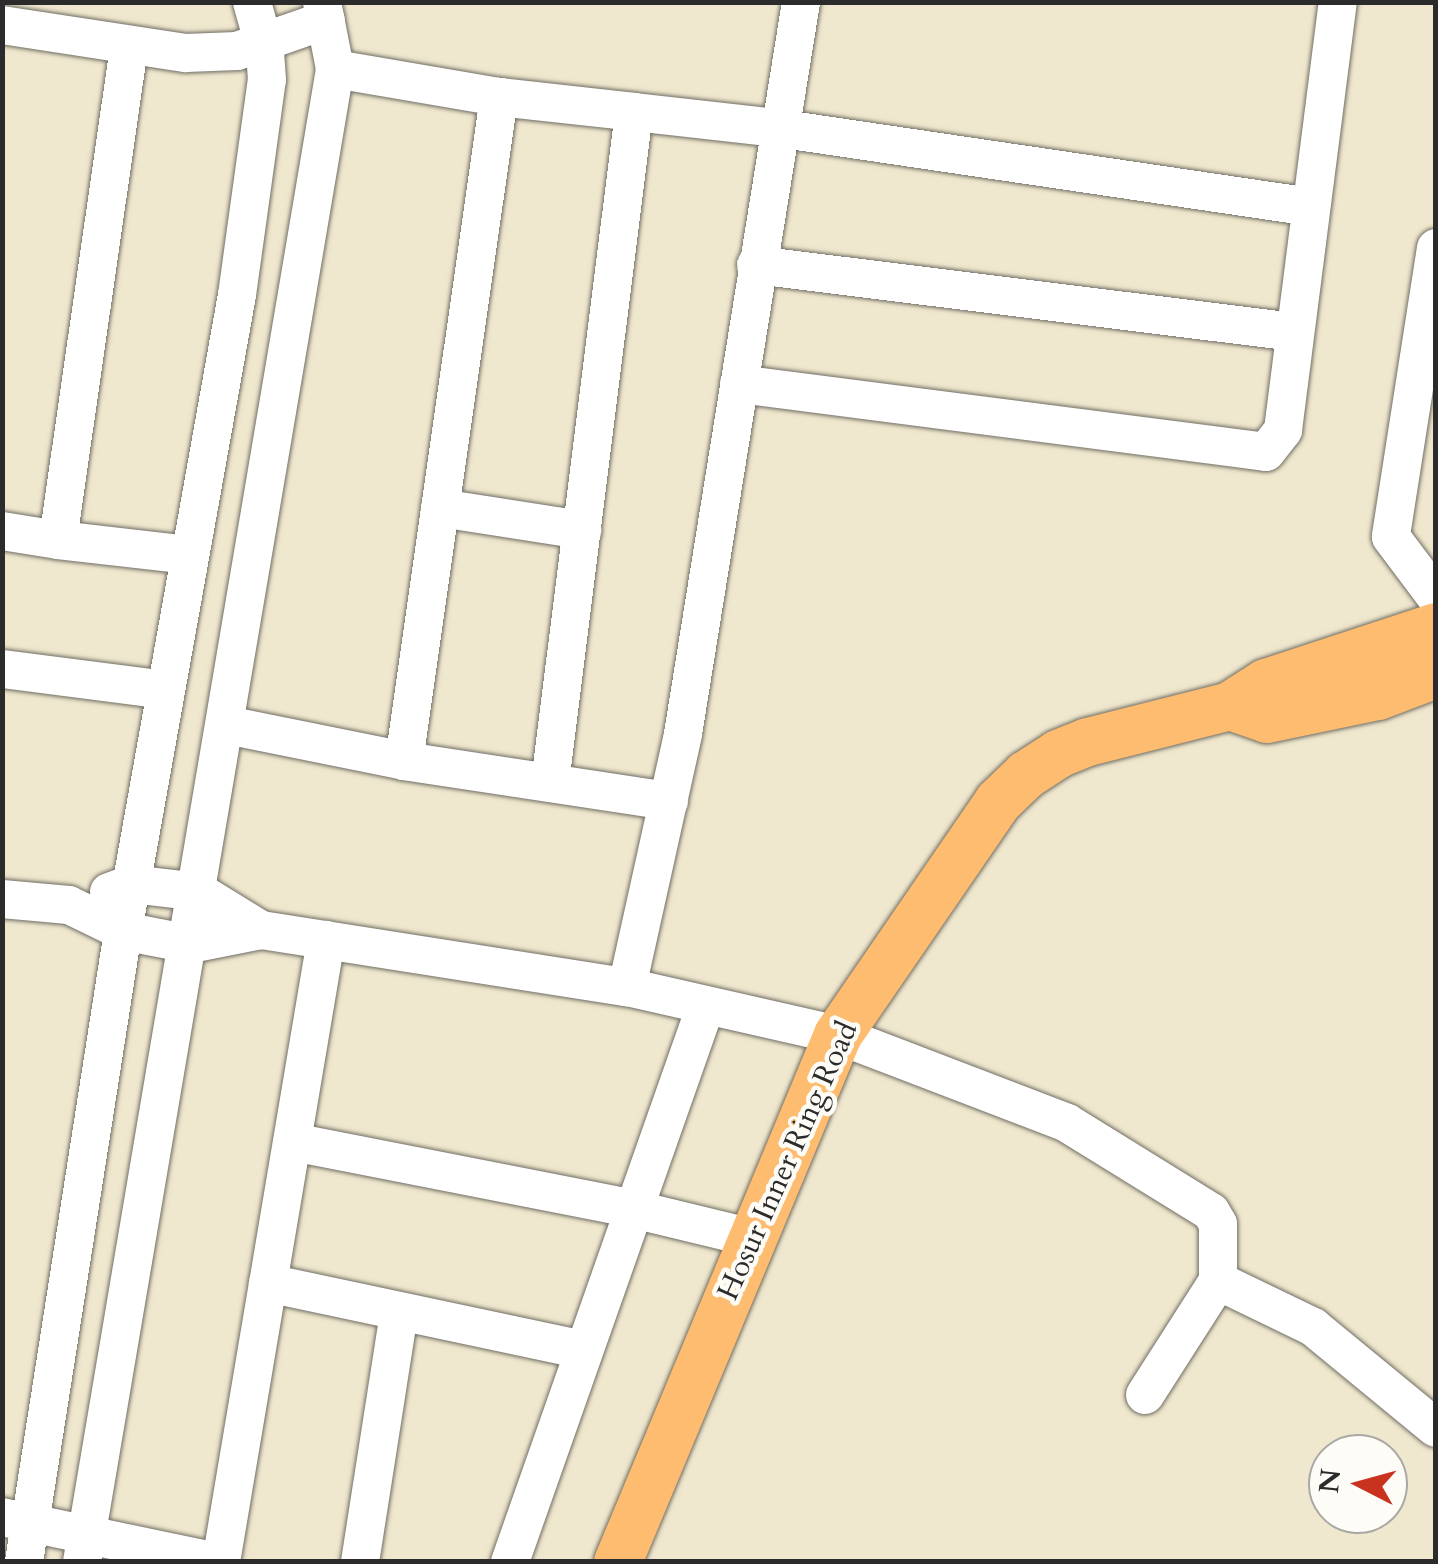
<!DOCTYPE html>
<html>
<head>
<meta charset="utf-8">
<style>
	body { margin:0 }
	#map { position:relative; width:1438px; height:1564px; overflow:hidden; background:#f0e8ce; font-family:Cardo,serif }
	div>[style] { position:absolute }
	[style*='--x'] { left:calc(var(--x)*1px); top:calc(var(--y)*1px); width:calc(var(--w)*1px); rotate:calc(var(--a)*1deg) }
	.roads { filter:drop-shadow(0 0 2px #706d64) drop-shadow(0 0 2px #706d64) }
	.minor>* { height:38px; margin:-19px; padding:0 19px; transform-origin:19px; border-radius:19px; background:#fff }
	.major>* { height:48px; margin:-24px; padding:0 24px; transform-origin:24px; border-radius:24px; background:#fdbc70 }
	span { translate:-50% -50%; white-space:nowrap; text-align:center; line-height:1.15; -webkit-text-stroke:9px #fdfcf7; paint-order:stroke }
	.street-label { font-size:30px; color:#2b2b2b }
	.frame { position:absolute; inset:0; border:5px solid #2b2b2b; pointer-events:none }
	.north { position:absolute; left:1308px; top:1434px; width:100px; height:100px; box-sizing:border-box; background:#fdfcf7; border:2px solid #a9a8a5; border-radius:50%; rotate:276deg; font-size:28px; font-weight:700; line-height:40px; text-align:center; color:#2b2b2b }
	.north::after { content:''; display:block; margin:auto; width:35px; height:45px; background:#c8321e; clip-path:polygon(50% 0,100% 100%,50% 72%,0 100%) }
</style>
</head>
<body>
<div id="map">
	<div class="roads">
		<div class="minor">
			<i style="--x:2;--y:25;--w:186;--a:8.7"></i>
			<i style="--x:186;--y:53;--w:51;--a:-2.2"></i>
			<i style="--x:237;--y:51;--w:94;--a:-19.2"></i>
			<i style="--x:129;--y:47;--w:498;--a:98.2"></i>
			<i style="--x:58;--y:540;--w:133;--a:6.5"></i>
			<i style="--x:335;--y:69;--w:166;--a:9.7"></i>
			<i style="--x:499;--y:97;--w:136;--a:6.3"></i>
			<i style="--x:634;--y:112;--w:676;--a:97.14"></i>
			<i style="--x:634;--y:112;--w:144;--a:6.4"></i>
			<i style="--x:777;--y:128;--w:540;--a:8.42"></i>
			<i style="--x:1436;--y:248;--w:292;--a:98.9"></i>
			<i style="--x:1391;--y:537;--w:75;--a:53.1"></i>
			<i style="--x:756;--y:265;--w:542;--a:7.1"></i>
			<i style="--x:739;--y:384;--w:531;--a:7.35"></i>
			<i style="--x:1266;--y:452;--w:28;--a:-52"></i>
			<i style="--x:1283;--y:430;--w:432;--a:-82.7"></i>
			<i style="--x:440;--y:508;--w:144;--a:8.8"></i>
			<i style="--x:2;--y:531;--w:57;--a:9.1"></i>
			<i style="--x:2;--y:669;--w:165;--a:7.3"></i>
			<i style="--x:226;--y:725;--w:182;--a:11.4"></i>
			<i style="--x:404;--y:761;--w:268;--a:8.6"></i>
			<i style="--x:404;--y:761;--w:671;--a:-81.86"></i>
			<i style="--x:109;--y:892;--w:23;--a:-20"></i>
			<i style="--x:131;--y:884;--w:68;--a:6.7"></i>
			<i style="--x:199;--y:892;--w:73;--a:31.5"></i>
			<i style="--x:2;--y:899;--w:67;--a:5.1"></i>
			<i style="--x:69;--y:905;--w:60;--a:25.7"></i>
			<i style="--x:123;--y:931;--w:68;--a:11"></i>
			<i style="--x:190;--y:944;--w:72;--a:-11.2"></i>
			<i style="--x:261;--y:930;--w:370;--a:8.9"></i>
			<i style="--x:627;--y:987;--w:216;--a:12.8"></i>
			<i style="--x:838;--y:1035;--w:245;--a:21"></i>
			<i style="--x:1067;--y:1123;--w:169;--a:31.7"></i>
			<i style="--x:1211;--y:1212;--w:14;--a:60"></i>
			<i style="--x:1218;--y:1224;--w:57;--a:90"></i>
			<i style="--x:1218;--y:1281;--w:106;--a:25.8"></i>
			<i style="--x:1313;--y:1327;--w:159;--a:39.4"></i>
			<i style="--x:627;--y:987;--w:259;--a:-77.5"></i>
			<i style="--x:683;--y:734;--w:741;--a:-80.84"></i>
			<i style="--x:293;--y:1142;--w:347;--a:11.1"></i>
			<i style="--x:633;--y:1209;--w:123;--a:13.6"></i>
			<i style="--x:268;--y:1283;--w:321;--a:12"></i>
			<i style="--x:1145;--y:1395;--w:135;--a:-57.4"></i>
			<i style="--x:2;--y:1517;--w:221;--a:11.8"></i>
			<i style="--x:24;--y:1562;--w:639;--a:-81.08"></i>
			<i style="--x:123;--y:931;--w:646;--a:-79.84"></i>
			<i style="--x:237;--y:295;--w:217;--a:-82.1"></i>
			<i style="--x:267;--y:80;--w:31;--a:-94"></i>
			<i style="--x:265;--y:49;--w:49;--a:-105.5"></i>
			<i style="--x:82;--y:1562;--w:1514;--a:-80.38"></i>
			<i style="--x:335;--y:69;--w:68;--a:-101"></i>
			<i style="--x:221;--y:1562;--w:631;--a:-80.42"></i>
			<i style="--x:360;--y:1562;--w:251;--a:-81.1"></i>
			<i style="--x:510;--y:1562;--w:590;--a:-70.61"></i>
		</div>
		<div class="major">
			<i style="--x:1230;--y:706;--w:39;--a:19"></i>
			<i style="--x:1267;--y:719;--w:113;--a:-11.7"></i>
			<i style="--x:1378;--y:696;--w:62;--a:-20.8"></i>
			<i style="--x:618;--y:1562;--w:571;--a:-67.34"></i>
			<i style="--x:838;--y:1035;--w:283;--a:-55.5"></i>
			<i style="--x:998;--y:802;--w:39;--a:-44"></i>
			<i style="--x:1026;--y:775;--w:38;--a:-33"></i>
			<i style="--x:1058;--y:754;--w:32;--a:-22"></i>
			<i style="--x:1088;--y:742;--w:146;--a:-14.2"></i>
			<i style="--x:1230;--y:706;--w:43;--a:-32.6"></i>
			<i style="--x:1266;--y:683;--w:179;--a:-18.2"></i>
		</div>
	</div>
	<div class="street-label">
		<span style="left:788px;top:1161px;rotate:-66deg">Hosur Inner Ring Road</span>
	</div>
	<div class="frame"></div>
	<div class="north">N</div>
</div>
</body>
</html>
